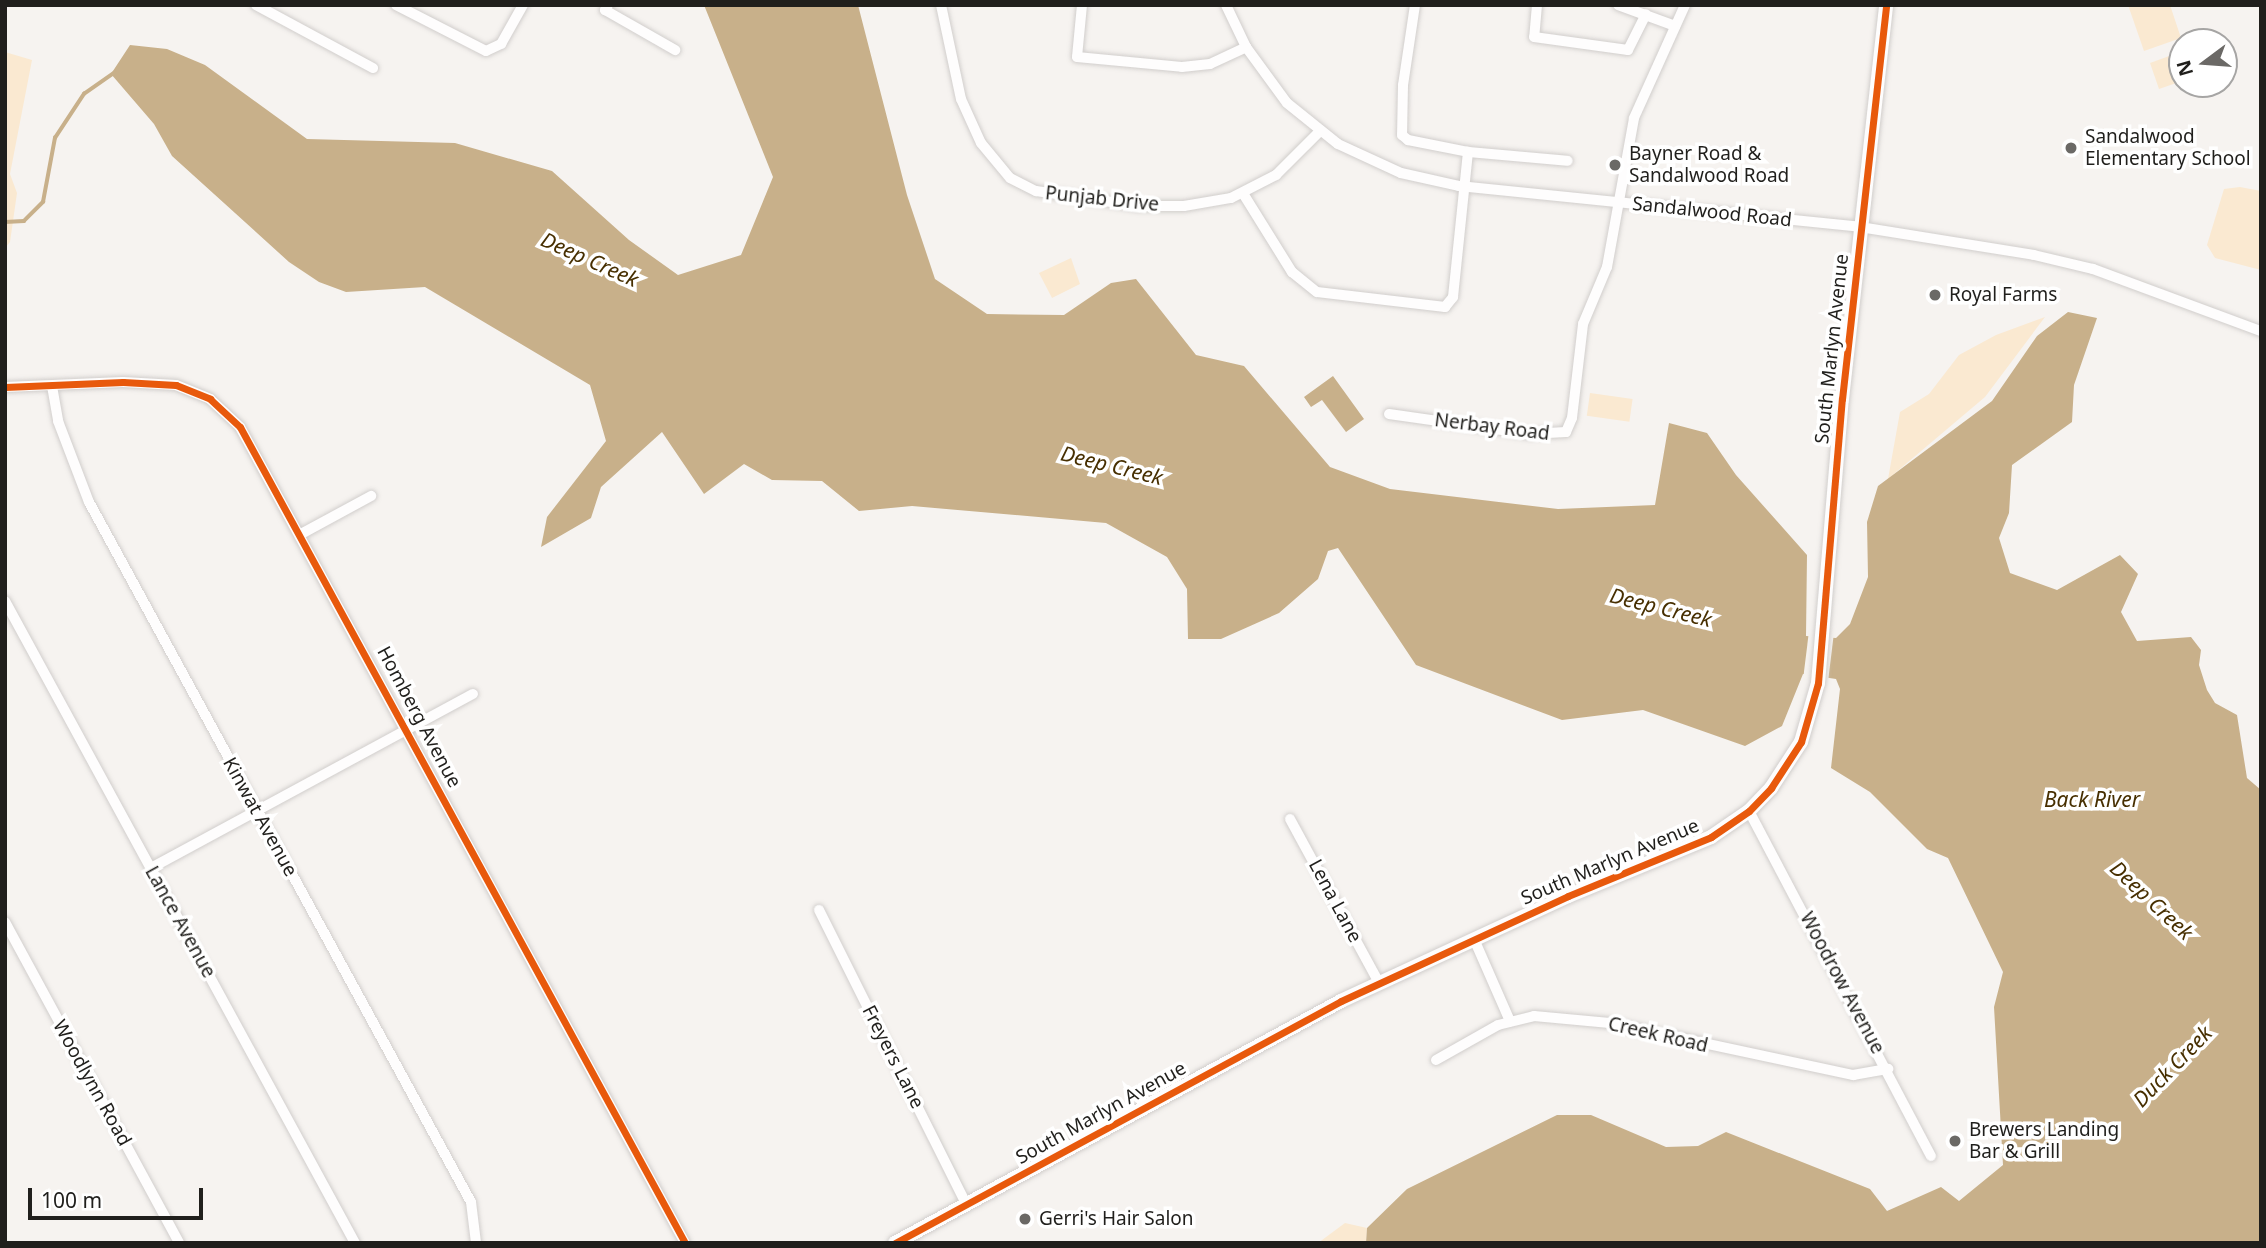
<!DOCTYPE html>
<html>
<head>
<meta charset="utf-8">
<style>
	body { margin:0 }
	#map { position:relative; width:2266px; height:1248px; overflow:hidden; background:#f6f3f0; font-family:"Noto Sans",sans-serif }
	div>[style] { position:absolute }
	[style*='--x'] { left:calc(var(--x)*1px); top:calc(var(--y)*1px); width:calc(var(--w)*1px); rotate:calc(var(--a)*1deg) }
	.green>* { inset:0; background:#fae9d1; transform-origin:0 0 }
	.water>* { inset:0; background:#c8b08a }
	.pier>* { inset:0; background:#f6f3f0; transform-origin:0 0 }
	.stream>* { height:3.5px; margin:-1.75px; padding:0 1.75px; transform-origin:1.75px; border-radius:1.75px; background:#c8b08a }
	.roads { filter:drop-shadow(0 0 2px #d1cecc) drop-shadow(0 0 2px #d1cecc) }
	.street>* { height:10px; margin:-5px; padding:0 5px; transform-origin:5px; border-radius:5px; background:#fefdfd }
	.secondary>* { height:14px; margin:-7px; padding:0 7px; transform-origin:7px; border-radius:7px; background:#fefdfd }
	.cycleway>* { height:7px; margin:-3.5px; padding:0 3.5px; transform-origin:3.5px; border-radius:3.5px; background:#e8590c }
	.dots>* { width:19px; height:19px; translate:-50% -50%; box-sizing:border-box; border:4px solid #fff; border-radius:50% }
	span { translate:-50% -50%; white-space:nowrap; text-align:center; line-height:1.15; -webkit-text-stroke:7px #fff; paint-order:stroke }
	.poi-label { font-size:19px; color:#201f1c }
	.left { translate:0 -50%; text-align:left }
	.street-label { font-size:19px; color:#201f1c }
	.water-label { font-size:21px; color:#472f01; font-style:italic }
	.frame { position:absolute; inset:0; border:7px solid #201f1c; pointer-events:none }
	.north { position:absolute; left:2168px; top:28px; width:70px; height:70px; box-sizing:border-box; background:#fff; border:2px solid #a6a5a4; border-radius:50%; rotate:254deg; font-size:19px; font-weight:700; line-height:28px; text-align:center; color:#201f1c }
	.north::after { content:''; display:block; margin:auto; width:24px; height:32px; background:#6b6966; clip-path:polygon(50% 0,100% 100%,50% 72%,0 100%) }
	.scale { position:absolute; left:28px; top:1188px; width:175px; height:32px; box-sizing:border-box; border:4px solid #201f1c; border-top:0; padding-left:9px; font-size:21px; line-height:24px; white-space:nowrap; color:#201f1c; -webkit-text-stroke:5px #fff; paint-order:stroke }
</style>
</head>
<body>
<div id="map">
	<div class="green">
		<i style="clip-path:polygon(2128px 5px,2170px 5px,2181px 38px,2144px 51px)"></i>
		<i style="clip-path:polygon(5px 52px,32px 60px,10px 174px,17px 193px,10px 242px,5px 248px)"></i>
		<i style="clip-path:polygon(2172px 55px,2182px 60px,2178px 71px,2182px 81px,2159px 89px,2150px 63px)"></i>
		<i style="clip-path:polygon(2240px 187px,2261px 191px,2261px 270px,2215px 258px,2207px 245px,2224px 189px)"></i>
		<i style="clip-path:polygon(1071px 258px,1080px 284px,1052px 298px,1039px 273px)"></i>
		<i style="clip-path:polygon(2045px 317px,1985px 397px,1888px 479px,1900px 412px,1929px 394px,1959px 355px,1996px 335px)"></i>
		<i style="left:1590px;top:393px;width:43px;height:23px;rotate:8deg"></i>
		<i style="clip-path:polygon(1345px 1223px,1367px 1228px,1366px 1243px,1318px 1243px)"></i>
	</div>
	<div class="water">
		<i style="clip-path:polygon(704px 5px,858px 5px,907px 195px,935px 279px,987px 314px,1064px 315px,1111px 283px,1136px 279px,1196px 355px,1244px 366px,1330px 467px,1390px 489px,1558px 509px,1655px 505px,1669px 423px,1707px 433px,1736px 475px,1807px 555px,1806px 636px,1836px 638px,1850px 624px,1868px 577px,1867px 522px,1878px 486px,1992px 401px,2037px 336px,2068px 312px,2097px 318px,2074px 385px,2072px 422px,2012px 465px,2009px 513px,1999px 538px,2010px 573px,2057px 590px,2120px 555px,2138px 574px,2121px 612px,2137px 641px,2191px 637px,2201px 650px,2199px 665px,2207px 690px,2215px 703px,2237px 715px,2247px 778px,2261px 790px,2261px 1243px,1366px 1243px,1367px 1228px,1407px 1189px,1557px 1115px,1591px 1115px,1666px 1147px,1698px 1146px,1726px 1132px,1870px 1189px,1887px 1211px,1941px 1187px,1959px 1201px,2003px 1165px,1994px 1007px,2003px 972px,1948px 858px,1927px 849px,1870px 792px,1831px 768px,1840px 689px,1836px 679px,1803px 674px,1782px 726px,1745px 746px,1643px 710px,1562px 720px,1416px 665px,1338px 548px,1328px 551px,1318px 579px,1279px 613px,1221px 639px,1188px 639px,1187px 589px,1167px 557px,1106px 523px,912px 506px,859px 511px,822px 481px,772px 480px,744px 464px,704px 494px,662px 432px,601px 487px,591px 518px,541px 547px,547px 517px,606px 441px,590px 385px,425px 287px,346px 292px,319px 282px,289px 262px,172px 156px,154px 124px,111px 74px,130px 45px,167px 49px,205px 65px,307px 139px,455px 143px,552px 171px,629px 240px,678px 275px,741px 255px,773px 177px)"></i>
		<i style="clip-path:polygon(1333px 376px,1364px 419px,1346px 432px,1322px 400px,1311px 407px,1304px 397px)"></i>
	</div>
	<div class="pier">
		<i style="left:1809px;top:631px;width:25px;height:48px;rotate:7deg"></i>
	</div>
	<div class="stream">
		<i style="--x:5;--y:222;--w:19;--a:-3"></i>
		<i style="--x:24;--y:221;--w:27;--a:-45"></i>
		<i style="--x:43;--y:202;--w:65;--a:-79.4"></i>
		<i style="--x:55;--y:138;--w:53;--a:-56.6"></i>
		<i style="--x:84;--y:94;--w:37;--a:-35"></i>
	</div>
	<div class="roads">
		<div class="street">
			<i style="--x:256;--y:5;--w:133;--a:28.3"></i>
			<i style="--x:396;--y:5;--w:101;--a:27.1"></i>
			<i style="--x:486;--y:51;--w:17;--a:-25"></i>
			<i style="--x:501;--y:44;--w:45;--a:-60.6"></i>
			<i style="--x:608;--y:5;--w:6;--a:121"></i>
			<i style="--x:605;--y:10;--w:81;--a:29.7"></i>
			<i style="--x:941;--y:5;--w:96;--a:78"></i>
			<i style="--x:961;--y:99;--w:48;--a:65.6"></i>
			<i style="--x:981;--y:143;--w:45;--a:50.4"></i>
			<i style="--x:1010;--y:178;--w:29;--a:27"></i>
			<i style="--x:1036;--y:191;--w:104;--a:8.3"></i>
			<i style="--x:1139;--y:206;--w:45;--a:0"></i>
			<i style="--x:1184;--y:206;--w:48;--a:-9.7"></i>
			<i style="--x:1231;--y:198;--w:51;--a:-27.1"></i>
			<i style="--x:1276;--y:175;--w:62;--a:-45"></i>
			<i style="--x:1082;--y:5;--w:52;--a:95.5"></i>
			<i style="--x:1077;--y:57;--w:105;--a:5.4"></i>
			<i style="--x:1182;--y:67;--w:28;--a:-6"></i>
			<i style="--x:1210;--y:64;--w:40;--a:-25"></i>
			<i style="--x:1226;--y:5;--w:47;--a:64.5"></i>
			<i style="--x:1246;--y:47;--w:69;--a:53.8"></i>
			<i style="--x:1287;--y:103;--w:65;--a:38.8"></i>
			<i style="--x:1338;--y:144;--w:69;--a:24.7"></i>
			<i style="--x:1401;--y:173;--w:59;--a:12.6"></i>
			<i style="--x:1459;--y:186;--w:403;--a:5.8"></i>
			<i style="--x:1860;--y:227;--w:176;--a:9.1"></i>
			<i style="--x:2034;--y:255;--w:61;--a:13.3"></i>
			<i style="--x:2093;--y:269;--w:179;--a:20.3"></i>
			<i style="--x:1415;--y:5;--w:81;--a:98.5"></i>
			<i style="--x:1403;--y:85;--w:50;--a:91.1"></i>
			<i style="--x:1402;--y:135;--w:8;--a:40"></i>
			<i style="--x:1408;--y:140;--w:61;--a:11.3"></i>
			<i style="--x:1468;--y:152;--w:100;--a:5.1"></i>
			<i style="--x:1537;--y:5;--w:32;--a:95"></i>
			<i style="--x:1534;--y:37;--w:95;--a:7.9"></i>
			<i style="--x:1628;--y:50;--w:40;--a:-63.4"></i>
			<i style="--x:1618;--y:5;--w:61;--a:20.2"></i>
			<i style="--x:1244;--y:195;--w:91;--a:58.1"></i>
			<i style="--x:1292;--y:272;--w:32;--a:39"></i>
			<i style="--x:1317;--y:292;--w:129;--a:6.7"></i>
			<i style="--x:1445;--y:307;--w:13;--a:-51"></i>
			<i style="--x:1453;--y:297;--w:146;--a:-84.1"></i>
			<i style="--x:52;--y:386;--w:36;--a:80"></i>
			<i style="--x:58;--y:421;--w:87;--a:69.1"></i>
			<i style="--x:89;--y:502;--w:797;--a:61.38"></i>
			<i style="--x:471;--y:1202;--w:41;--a:83"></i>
			<i style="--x:5;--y:387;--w:118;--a:-2.4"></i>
			<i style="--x:123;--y:382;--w:53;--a:3.2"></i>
			<i style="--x:176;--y:385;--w:37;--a:22"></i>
			<i style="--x:210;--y:399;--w:41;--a:43"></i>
			<i style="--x:240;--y:427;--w:929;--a:61.39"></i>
			<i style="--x:1389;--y:414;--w:141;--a:8.1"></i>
			<i style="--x:1529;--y:434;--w:37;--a:-3"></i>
			<i style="--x:1566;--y:432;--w:15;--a:-67"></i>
			<i style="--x:1572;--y:418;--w:95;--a:-83.3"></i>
			<i style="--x:1583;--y:324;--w:62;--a:-67.2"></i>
			<i style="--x:1607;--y:267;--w:151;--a:-79.7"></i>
			<i style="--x:1634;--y:118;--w:124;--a:-65.7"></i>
			<i style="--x:301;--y:534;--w:80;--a:-28.5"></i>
			<i style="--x:5;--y:601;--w:731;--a:61.4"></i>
			<i style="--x:1749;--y:811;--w:390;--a:62.2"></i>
			<i style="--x:1290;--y:819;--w:187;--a:61.5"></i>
			<i style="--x:151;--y:868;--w:366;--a:-28.4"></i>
			<i style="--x:819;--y:910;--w:329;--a:63.4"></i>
			<i style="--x:5;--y:922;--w:365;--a:61.5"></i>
			<i style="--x:1474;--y:939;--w:90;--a:66.3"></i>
			<i style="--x:1436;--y:1060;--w:71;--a:-29.4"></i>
			<i style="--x:1498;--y:1025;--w:37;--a:-14"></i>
			<i style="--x:1534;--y:1016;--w:76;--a:5.3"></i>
			<i style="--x:1610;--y:1023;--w:249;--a:12.1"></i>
			<i style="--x:1853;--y:1075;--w:36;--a:-10"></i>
		</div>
		<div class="secondary">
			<i style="--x:895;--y:1243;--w:507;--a:-28.48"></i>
			<i style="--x:1341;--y:1001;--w:250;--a:-24.8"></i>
			<i style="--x:1568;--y:896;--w:155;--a:-22.4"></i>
			<i style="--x:1711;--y:837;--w:46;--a:-34.4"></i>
			<i style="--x:1749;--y:811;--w:32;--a:-46"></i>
			<i style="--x:1771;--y:788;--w:55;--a:-56.9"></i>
			<i style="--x:1801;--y:742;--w:61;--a:-73.9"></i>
			<i style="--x:1818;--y:683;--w:285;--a:-85.2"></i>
			<i style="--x:1842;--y:399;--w:396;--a:-83.6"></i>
		</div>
	</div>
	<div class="cycleway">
		<i style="--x:5;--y:387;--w:118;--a:-2.4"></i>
		<i style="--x:123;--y:382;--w:53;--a:3.2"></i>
		<i style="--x:176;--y:385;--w:37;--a:22"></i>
		<i style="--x:210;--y:399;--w:41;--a:43"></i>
		<i style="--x:240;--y:427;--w:929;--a:61.39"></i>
		<i style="--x:895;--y:1243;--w:507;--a:-28.48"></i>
		<i style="--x:1341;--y:1001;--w:250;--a:-24.8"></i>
		<i style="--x:1568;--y:896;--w:155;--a:-22.4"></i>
		<i style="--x:1711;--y:837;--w:46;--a:-34.4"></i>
		<i style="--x:1749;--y:811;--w:32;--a:-46"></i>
		<i style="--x:1771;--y:788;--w:55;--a:-56.9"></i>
		<i style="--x:1801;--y:742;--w:61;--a:-73.9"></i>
		<i style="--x:1818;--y:683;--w:285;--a:-85.2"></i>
		<i style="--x:1842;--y:399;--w:396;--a:-83.6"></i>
	</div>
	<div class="dots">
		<i style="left:2071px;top:148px;background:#6b6966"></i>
		<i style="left:1615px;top:165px;background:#6b6966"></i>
		<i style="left:1935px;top:295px;background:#6b6966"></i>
		<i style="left:1955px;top:1141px;background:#6b6966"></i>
		<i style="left:1025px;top:1219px;background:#6b6966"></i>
	</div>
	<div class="poi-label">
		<span class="left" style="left:2085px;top:148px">Sandalwood<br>Elementary School</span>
		<span class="left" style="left:1629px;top:165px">Bayner Road &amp;<br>Sandalwood Road</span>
		<span class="left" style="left:1949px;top:295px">Royal Farms</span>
		<span class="left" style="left:1969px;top:1141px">Brewers Landing<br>Bar &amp; Grill</span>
		<span class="left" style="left:1039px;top:1219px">Gerri's Hair Salon</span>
	</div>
	<div class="street-label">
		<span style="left:1102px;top:199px;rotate:6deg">Punjab Drive</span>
		<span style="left:1712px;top:212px;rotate:6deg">Sandalwood Road</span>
		<span style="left:1832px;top:349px;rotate:-84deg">South Marlyn Avenue</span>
		<span style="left:1492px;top:427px;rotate:7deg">Nerbay Road</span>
		<span style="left:419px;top:717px;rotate:62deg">Homberg Avenue</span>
		<span style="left:260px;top:817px;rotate:61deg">Kinwat Avenue</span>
		<span style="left:1610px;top:862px;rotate:-23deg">South Marlyn Avenue</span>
		<span style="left:1335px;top:901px;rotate:62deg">Lena Lane</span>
		<span style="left:180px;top:922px;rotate:61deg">Lance Avenue</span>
		<span style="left:1842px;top:983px;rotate:62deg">Woodrow Avenue</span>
		<span style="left:1658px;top:1035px;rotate:13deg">Creek Road</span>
		<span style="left:893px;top:1057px;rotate:63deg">Freyers Lane</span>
		<span style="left:92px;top:1083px;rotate:61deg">Woodlynn Road</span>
		<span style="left:1101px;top:1113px;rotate:-29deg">South Marlyn Avenue</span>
	</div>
	<div class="water-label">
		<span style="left:590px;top:259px;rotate:24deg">Deep Creek</span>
		<span style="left:1112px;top:465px;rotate:14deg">Deep Creek</span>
		<span style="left:1661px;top:607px;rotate:14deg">Deep Creek</span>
		<span style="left:2092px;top:799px">Back River</span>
		<span style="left:2152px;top:900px;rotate:43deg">Deep Creek</span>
		<span style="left:2172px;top:1066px;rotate:-46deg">Duck Creek</span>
	</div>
	<div class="frame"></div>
	<div class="north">N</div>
	<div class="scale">100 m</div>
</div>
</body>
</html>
